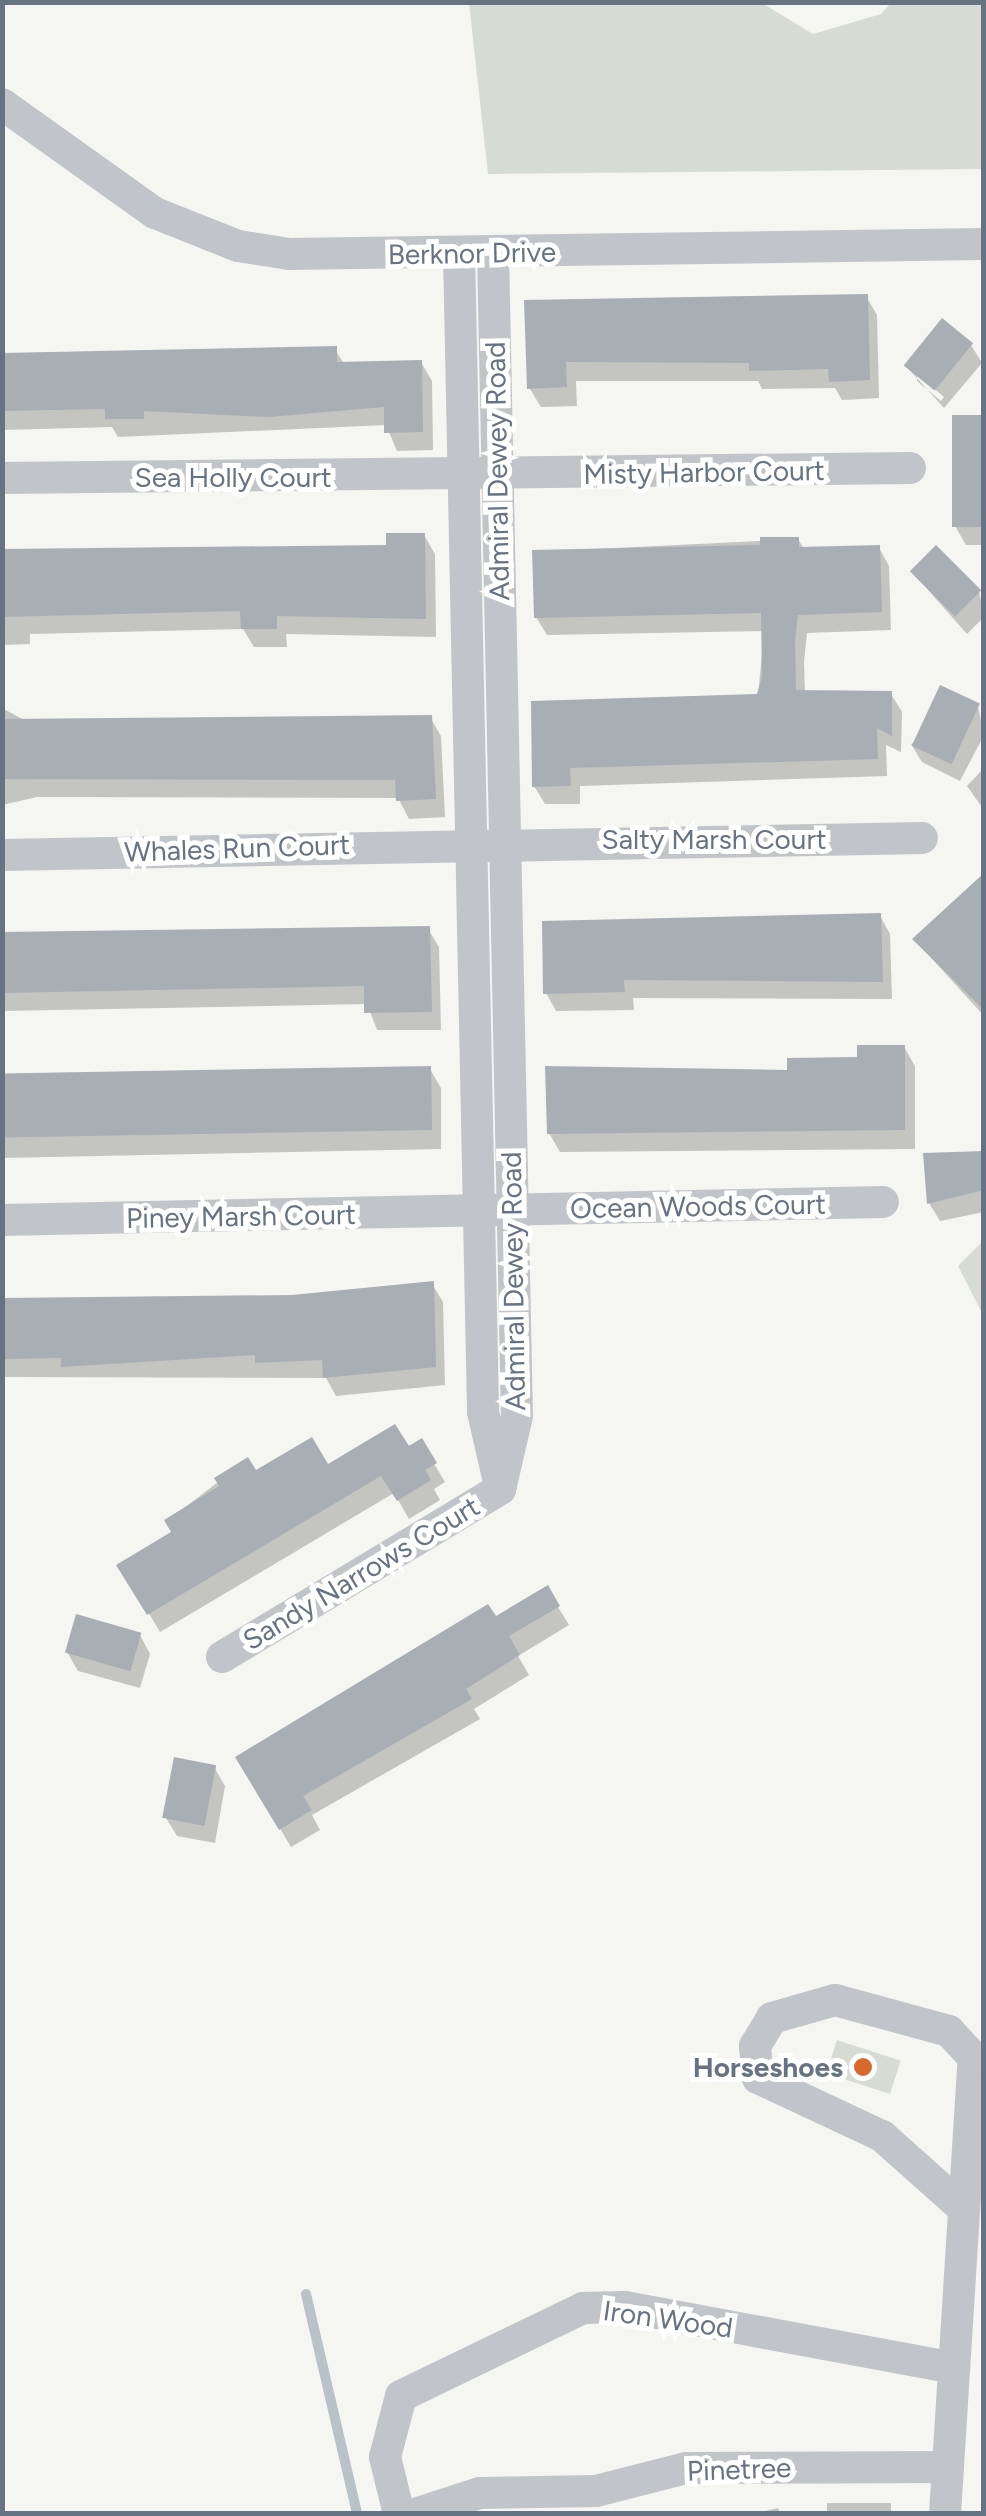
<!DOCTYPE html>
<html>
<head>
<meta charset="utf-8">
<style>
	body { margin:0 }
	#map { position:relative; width:986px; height:2516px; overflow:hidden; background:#f5f6f2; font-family:Figtree,sans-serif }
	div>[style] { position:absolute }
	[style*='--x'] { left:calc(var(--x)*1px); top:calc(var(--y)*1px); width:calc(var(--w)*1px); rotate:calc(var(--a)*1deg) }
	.green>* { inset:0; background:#d6dcd4; transform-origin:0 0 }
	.shadow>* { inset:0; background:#0003; transform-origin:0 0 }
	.stream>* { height:10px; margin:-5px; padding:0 5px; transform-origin:5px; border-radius:5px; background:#b9c2c8 }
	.building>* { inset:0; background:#a8aeb4; transform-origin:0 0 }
	.minor>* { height:32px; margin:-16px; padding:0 16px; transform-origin:16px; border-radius:16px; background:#c1c4c8 }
	.dots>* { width:28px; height:28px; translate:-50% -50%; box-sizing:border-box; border:5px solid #fff; border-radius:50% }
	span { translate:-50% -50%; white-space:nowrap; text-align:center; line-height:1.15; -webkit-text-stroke:10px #fff; paint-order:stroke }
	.street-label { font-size:28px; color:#667382 }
	.poi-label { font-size:28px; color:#667382; font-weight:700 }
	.right { translate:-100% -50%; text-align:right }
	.frame { position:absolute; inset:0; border:5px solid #667382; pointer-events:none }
</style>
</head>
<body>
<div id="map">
	<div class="green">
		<i style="clip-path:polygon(469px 3px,762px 3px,813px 34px,881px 14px,891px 3px,983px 3px,983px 169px,488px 174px)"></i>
		<i style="clip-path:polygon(983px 1241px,983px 1315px,958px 1266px)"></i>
		<i style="left:837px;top:2040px;width:67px;height:35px;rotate:18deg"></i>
	</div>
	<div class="shadow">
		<i style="clip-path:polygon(866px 296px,877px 315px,879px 398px,842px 400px,835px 388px,762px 389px,758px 381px,576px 381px,577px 406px,541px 407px,530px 389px,526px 302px)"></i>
		<i style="clip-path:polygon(evenodd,971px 345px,982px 363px,944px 408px,906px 366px,971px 345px,917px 374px,944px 397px,941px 401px,917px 381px,917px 374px)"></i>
		<i style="clip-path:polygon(335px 349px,344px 364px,421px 362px,432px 381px,433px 450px,397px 451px,386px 425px,118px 437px,112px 427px,2px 430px,2px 354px)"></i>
		<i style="clip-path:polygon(984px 417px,984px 545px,966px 545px,955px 526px)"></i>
		<i style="clip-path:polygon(424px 535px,435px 554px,436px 637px,286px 634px,287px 647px,254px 647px,243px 629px,30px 634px,30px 644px,2px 645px,2px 552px,389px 548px)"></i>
		<i style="clip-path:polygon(798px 539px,804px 549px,879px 548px,889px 566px,891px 630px,807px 633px,804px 662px,805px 693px,891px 694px,902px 712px,901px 752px,886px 745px,887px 776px,580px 786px,580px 804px,545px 804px,534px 786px,534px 703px,758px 696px,764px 631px,547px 635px,536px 617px,534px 552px)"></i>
		<i style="clip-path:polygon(913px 573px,979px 591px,984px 617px,967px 634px)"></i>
		<i style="clip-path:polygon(978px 706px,984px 735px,960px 781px,922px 762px,911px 744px)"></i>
		<i style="clip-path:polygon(2px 708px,26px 721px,430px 717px,441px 736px,445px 817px,409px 819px,398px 798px,37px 797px,2px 805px)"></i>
		<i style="clip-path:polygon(984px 768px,984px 810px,967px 786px)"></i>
		<i style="clip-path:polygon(984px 875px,984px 1016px,915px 940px)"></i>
		<i style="clip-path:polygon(880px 916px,890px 934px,892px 999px,633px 998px,634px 1010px,556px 1011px,546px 993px)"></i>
		<i style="clip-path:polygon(428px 929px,439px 947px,441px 1030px,377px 1030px,367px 1004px,2px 1011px,2px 934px)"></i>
		<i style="clip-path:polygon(904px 1047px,915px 1066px,915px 1149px,560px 1152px,549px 1133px)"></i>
		<i style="clip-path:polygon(430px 1069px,441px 1088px,441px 1149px,2px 1158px,2px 1075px)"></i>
		<i style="clip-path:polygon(983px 1153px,984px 1212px,940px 1221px,929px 1203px)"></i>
		<i style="clip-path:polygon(432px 1284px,443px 1302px,445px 1385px,336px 1396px,326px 1378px,2px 1377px,2px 1302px,292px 1298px)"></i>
		<i style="clip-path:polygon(421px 1442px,445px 1482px,434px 1489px,440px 1500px,409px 1519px,394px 1493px,160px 1632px,120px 1565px,174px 1533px,167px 1521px,247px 1460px,255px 1473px,327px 1468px)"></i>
		<i style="clip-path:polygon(547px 1589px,569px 1625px,518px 1656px,529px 1675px,474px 1709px,480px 1719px,312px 1815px,320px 1830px,291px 1847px,238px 1758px)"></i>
		<i style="clip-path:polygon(140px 1635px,150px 1654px,140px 1688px,78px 1671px,67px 1652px)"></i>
		<i style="clip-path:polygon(214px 1767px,225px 1786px,215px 1843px,177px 1836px,166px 1818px)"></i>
		<i style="left:827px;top:2503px;width:64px;height:11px"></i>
		<i style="clip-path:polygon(778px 2508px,781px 2514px,752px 2514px)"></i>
	</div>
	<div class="stream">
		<i style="--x:306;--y:2294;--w:226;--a:76.9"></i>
	</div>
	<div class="building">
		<i style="clip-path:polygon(868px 294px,870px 380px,829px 382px,828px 369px,749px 371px,749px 363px,566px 362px,567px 387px,527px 389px,524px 300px)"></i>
		<i style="left:942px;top:318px;width:40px;height:61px;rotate:39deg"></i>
		<i style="clip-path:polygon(337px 346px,337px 362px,422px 360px,423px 432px,384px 433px,384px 407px,269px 417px,144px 411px,144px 419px,105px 419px,105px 409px,2px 411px,2px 353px)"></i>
		<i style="left:984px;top:415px;width:112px;height:32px;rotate:90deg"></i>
		<i style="clip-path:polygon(386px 533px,425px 533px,426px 619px,277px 616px,277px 629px,241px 629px,240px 611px,2px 617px,2px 549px,386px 545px)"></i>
		<i style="clip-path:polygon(760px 537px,799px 537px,799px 547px,880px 545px,882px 612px,798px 615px,795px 642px,796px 690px,892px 691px,892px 736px,877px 728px,878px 759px,570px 768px,571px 786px,532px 787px,531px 701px,757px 694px,762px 677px,761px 613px,534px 618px,532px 550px,760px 545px)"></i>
		<i style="left:936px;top:545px;width:64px;height:37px;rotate:45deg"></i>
		<i style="left:940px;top:685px;width:44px;height:67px;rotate:25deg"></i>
		<i style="clip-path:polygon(432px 715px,436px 799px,396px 801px,395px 780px,2px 779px,2px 719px)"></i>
		<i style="clip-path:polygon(984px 873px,984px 1010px,912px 939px)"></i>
		<i style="clip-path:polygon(881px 913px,883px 982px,624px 980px,625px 992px,543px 994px,542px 921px)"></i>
		<i style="clip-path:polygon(430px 926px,432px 1012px,364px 1013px,364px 986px,2px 993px,2px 932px)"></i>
		<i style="clip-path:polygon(857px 1045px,905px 1045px,905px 1130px,547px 1134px,545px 1066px,787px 1070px,787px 1058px,857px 1057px)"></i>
		<i style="left:431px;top:1066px;width:64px;height:429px;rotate:89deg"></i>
		<i style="clip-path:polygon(984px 1151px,984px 1190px,927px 1204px,923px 1153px)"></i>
		<i style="clip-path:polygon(434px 1281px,436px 1367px,323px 1378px,322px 1360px,255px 1363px,255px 1355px,61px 1367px,61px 1358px,2px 1359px,2px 1298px,292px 1295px)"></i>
		<i style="clip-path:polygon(395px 1424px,409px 1446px,422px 1438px,437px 1463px,425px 1470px,431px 1480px,397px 1501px,381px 1476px,147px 1615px,116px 1565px,171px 1532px,164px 1520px,219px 1486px,214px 1478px,248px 1457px,256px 1470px,312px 1437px,328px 1464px)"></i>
		<i style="clip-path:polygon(548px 1585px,560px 1606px,509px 1636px,520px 1655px,466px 1689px,472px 1699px,303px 1796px,312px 1810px,279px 1830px,235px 1757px,488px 1604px,496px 1616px)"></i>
		<i style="left:76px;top:1614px;width:68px;height:40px;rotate:16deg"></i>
		<i style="left:174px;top:1757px;width:43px;height:62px;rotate:11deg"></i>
	</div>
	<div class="minor">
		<i style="--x:2;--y:104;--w:188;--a:35.5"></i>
		<i style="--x:155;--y:213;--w:89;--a:21.7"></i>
		<i style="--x:238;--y:246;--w:52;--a:8.9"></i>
		<i style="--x:289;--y:254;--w:695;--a:-0.82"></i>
		<i style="--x:493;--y:252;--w:1164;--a:88.82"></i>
		<i style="--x:517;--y:1416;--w:75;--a:103.1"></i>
		<i style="--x:459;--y:253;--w:1159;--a:88.81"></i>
		<i style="--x:483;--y:1412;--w:72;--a:77.1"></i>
		<i style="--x:2;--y:478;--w:908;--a:-0.63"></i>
		<i style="--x:2;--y:855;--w:920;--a:-1.06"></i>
		<i style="--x:2;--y:1220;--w:881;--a:-1.17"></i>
		<i style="--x:222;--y:1657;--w:325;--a:-31.1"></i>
		<i style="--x:399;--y:2514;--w:59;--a:-103.8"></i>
		<i style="--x:385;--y:2457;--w:63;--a:-75.3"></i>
		<i style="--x:401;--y:2396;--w:202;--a:-25.8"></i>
		<i style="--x:583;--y:2308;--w:42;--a:-1.4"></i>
		<i style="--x:625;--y:2307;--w:335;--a:10.5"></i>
		<i style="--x:415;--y:2514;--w:68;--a:-17.9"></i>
		<i style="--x:480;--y:2493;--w:116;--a:-1"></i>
		<i style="--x:596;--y:2491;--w:93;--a:-14.3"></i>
		<i style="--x:686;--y:2468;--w:262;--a:-0.2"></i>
		<i style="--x:945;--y:2514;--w:457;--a:-86.4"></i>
		<i style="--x:974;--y:2058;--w:37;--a:-133"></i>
		<i style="--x:949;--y:2031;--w:118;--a:-164.8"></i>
		<i style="--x:835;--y:2000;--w:66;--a:164.1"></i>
		<i style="--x:772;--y:2018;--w:33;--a:121"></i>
		<i style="--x:755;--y:2046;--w:32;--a:85"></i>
		<i style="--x:758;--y:2078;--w:137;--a:25.1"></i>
		<i style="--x:882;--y:2136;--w:110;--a:41.7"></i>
	</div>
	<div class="dots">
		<i style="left:863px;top:2067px;background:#d9682f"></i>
	</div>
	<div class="street-label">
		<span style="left:472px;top:253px;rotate:-1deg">Berknor Drive</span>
		<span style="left:497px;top:471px;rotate:-91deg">Admiral Dewey Road</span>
		<span style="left:704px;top:472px;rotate:-1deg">Misty Harbor Court</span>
		<span style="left:233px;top:477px">Sea Holly Court</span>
		<span style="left:714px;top:839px">Salty Marsh Court</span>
		<span style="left:237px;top:848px;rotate:-2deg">Whales Run Court</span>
		<span style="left:698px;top:1206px;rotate:-1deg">Ocean Woods Court</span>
		<span style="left:241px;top:1216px;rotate:-1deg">Piney Marsh Court</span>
		<span style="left:513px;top:1281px;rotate:-91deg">Admiral Dewey Road</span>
		<span style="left:361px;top:1573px;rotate:-31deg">Sandy Narrows Court</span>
		<span style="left:668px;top:2319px;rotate:8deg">Iron Wood</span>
		<span style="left:739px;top:2469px;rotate:-2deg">Pinetree</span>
	</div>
	<div class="poi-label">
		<span class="right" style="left:843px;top:2067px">Horseshoes</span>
	</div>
	<div class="frame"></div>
</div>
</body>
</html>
